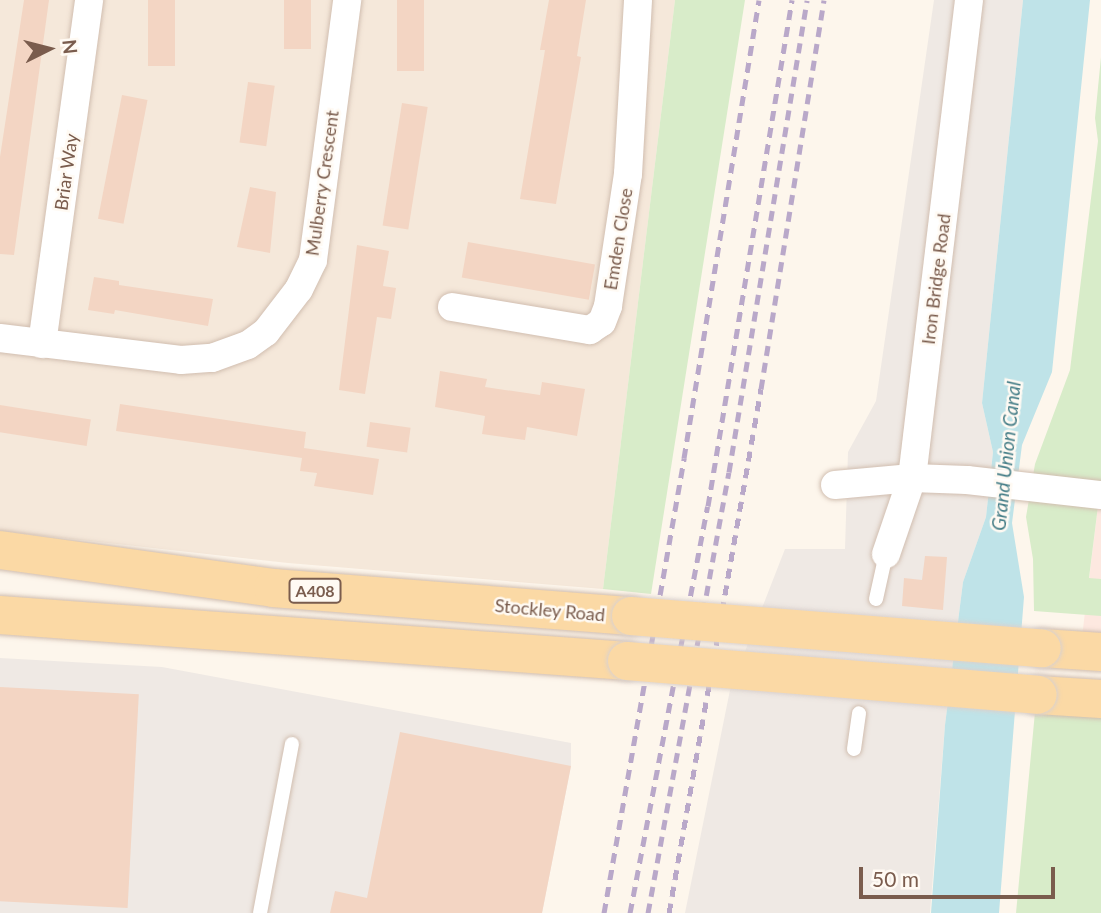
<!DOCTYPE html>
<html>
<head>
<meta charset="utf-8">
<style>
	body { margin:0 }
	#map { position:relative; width:1101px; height:913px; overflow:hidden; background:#fdf6ec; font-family:Lato,sans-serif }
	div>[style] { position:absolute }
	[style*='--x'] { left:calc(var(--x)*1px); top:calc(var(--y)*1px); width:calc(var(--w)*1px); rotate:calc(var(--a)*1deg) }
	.residential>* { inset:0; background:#f5e8da }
	.commercial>* { inset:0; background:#fde8e0 }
	.industrial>* { inset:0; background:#efe9e4 }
	.green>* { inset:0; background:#d8ecc9 }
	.water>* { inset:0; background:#bfe3e8 }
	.building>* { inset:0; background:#f3d5c3; transform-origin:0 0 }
	.roads { filter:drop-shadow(0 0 2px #d1beb0) drop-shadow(0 0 2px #d1beb0) }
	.lane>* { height:14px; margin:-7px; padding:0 7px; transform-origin:7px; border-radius:7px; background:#fff }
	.street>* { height:28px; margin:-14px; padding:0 14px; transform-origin:14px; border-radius:14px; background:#fff }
	.primary>* { height:38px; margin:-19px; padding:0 19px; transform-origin:19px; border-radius:19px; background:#fbd9a5 }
	.rail>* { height:5px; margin-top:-2.5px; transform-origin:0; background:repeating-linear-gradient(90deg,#b9a8c9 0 10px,transparent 0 17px) }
	.bridges { filter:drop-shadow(0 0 2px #dad1cd) drop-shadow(0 0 2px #dad1cd) }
	.primary-bridge>* { height:38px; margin:-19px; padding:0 19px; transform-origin:19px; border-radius:19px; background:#fbd9a5 }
	span { translate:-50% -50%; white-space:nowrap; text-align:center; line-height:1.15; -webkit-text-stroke:5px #fffaf3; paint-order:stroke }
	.shield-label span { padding:2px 5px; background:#fffaf3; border:2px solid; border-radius:5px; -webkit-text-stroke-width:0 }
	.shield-label { font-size:16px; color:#7a5c4d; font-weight:700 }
	.street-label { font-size:18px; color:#7a5c4d }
	.water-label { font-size:19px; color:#437c86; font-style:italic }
	.north { position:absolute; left:14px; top:14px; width:70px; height:70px; -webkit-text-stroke:5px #fffaf3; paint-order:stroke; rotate:84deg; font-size:19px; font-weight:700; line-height:28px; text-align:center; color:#7a5c4d }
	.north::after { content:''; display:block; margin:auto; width:24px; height:32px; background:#7a5c4d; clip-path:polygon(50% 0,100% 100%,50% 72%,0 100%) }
	.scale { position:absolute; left:859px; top:867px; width:196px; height:32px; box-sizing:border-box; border:4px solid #7a5c4d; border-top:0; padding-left:9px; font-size:21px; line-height:24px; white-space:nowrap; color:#7a5c4d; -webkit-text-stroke:5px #fffaf3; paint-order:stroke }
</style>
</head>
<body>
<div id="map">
	<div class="residential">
		<i style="clip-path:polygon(0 0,675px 0,603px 589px,288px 563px,0 531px)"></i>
	</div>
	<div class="commercial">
		<i style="clip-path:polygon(1101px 482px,1101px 638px,1082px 637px)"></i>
	</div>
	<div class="industrial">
		<i style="clip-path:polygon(934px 0,1023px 0,982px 403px,993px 452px,986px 517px,963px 582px,945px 725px,930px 913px,685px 913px,730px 690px,785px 549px,845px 549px,848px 452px,876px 401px)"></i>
		<i style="clip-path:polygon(0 658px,162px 667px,571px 743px,571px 766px,542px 913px,0 913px)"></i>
	</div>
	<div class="green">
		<i style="clip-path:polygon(675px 0,745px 0,651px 594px,603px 589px)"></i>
		<i style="clip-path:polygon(1101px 57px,1101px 482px,1089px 578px,1101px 579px,1101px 616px,1034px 611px,1033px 559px,1026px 517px,1035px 464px,1070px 370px,1098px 141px,1095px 118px)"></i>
		<i style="clip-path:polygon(1035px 712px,1101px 715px,1101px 913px,1016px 913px)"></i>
	</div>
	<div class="water">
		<i style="clip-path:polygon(1023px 0,1090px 0,1052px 372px,1022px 445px,1012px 523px,1024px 597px,999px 913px,931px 913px,945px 725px,963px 582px,986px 517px,993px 452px,982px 403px)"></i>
	</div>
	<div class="building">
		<i style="clip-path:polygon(24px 0,49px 0,14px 255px,0 254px,0 157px)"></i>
		<i style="left:148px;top:0;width:27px;height:66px"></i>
		<i style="left:284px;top:0;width:27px;height:49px"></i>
		<i style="left:397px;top:0;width:27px;height:71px"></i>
		<i style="clip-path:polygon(549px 0,586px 0,577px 56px,581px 57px,556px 204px,520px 199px,545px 50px,540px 50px)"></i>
		<i style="left:248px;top:82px;width:27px;height:61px;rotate:8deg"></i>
		<i style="left:122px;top:95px;width:26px;height:126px;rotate:11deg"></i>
		<i style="left:402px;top:103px;width:26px;height:124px;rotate:9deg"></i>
		<i style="clip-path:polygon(250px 187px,276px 192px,270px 253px,237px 247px)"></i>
		<i style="left:468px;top:242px;width:129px;height:36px;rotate:10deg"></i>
		<i style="clip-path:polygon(357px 245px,389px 251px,383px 286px,396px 288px,391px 319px,377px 317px,365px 394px,339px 390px)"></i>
		<i style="clip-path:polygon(94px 277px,119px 281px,119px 285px,213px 299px,208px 326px,115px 310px,114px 314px,88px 310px)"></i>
		<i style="clip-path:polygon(440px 371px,487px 379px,485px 387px,540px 395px,542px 382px,585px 389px,577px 436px,527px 427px,525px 440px,482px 434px,485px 416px,435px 407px)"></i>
		<i style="clip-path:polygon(120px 404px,306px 432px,304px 448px,379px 459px,373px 495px,314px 486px,317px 473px,300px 471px,302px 458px,116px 431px)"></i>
		<i style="left:0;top:405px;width:92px;height:27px;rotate:9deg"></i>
		<i style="left:370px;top:422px;width:41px;height:25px;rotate:8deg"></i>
		<i style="clip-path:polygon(925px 556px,947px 557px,943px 610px,902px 606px,904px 578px,922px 580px)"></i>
		<i style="left:0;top:687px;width:139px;height:214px;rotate:3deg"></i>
		<i style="clip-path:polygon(400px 732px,571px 766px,542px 913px,330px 913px,335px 891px,367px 898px)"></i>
	</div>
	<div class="roads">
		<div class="lane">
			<i style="--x:876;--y:599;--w:46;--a:-77.5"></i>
			<i style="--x:854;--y:749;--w:36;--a:-82"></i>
			<i style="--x:260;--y:913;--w:172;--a:-79.3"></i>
		</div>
		<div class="street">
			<i style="--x:452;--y:307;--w:140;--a:9.5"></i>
			<i style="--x:590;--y:330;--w:14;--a:-34"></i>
			<i style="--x:602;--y:322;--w:17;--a:-69"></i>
			<i style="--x:608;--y:306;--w:134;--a:-81.4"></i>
			<i style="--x:628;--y:174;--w:174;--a:-86.7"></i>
			<i style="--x:0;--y:338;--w:182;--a:6.9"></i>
			<i style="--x:181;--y:360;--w:31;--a:-4"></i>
			<i style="--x:212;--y:358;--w:38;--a:-20"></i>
			<i style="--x:248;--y:345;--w:22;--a:-36"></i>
			<i style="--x:266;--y:332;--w:54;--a:-52.5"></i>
			<i style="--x:299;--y:289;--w:32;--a:-64"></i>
			<i style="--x:313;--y:260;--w:262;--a:-82.5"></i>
			<i style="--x:42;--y:344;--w:347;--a:-82.2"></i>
			<i style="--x:835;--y:485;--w:77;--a:-5.2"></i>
			<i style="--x:912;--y:478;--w:55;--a:2.1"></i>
			<i style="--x:967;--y:480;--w:135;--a:6.4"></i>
			<i style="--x:886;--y:554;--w:80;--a:-71.1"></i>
			<i style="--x:912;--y:478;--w:481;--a:-83.2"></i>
		</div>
		<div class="primary">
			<i style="--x:0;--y:550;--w:276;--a:7.9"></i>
			<i style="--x:273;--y:588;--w:359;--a:4.5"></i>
			<i style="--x:0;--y:615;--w:629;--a:4.2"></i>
			<i style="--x:1042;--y:648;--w:59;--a:3.9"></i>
			<i style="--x:1038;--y:695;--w:63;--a:3.6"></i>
		</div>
	</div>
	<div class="rail">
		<i style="--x:604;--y:913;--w:462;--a:-80"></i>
		<i style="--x:684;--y:458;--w:464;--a:-80.7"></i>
		<i style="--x:630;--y:913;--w:414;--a:-79.2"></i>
		<i style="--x:708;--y:506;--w:513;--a:-80.57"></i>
		<i style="--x:648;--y:913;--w:448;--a:-79.6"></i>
		<i style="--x:729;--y:472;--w:478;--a:-80.6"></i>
		<i style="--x:669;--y:913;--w:532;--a:-80.04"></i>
		<i style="--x:761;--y:389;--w:394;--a:-80.8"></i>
	</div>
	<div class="bridges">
		<div class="primary-bridge">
			<i style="--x:631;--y:616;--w:412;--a:4.5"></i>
			<i style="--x:627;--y:661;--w:412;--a:4.7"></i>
		</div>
	</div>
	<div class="shield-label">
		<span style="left:315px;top:591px">A408</span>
	</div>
	<div class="street-label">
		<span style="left:66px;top:172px;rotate:-82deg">Briar Way</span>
		<span style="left:322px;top:183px;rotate:-82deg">Mulberry Crescent</span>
		<span style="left:618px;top:239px;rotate:-81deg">Emden Close</span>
		<span style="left:936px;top:279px;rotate:-83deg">Iron Bridge Road</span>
		<span style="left:550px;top:610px;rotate:5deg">Stockley Road</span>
	</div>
	<div class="water-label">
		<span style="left:1006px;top:456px;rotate:-84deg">Grand Union Canal</span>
	</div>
	<div class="north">N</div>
	<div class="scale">50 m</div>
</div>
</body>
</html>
